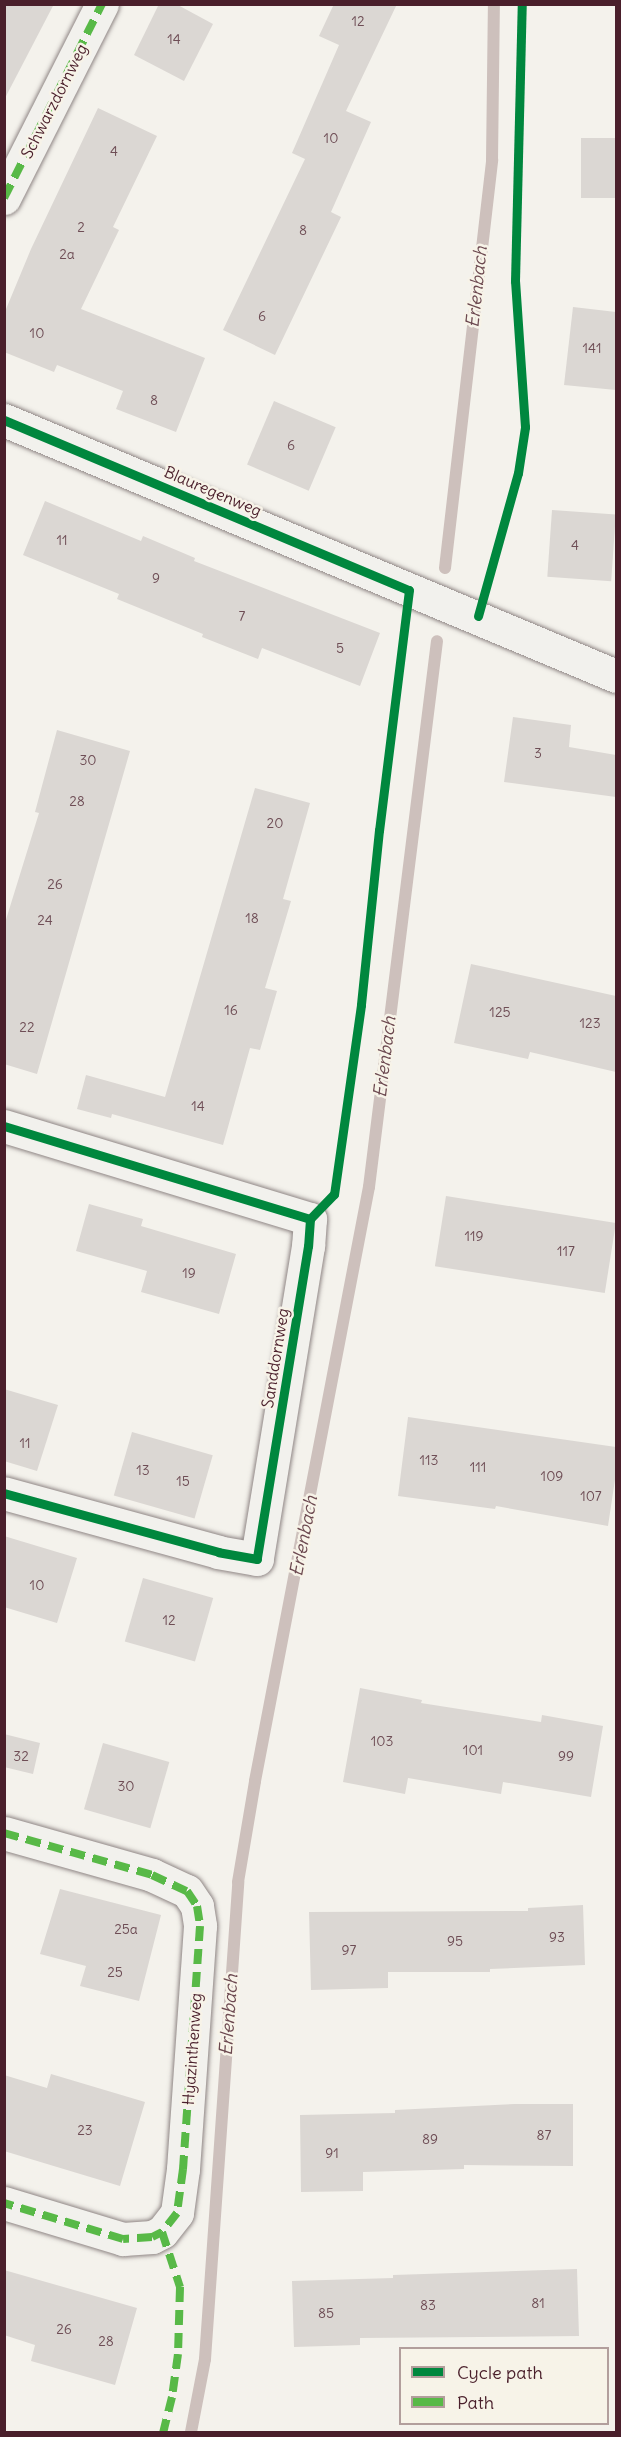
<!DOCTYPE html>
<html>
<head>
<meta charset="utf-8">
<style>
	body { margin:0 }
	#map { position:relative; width:621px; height:2437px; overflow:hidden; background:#f4f2ec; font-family:Delius,sans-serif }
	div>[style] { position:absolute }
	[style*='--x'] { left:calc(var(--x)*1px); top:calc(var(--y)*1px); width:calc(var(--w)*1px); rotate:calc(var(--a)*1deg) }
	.stream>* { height:12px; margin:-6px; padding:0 6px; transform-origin:6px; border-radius:6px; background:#cdc0bc }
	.building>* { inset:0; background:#dbd7d3; transform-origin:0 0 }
	.roads { filter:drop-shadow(0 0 2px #8f8685) drop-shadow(0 0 2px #8f8685) }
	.minor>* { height:33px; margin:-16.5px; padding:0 16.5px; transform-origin:16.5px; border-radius:16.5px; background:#f2f1ed }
	.quiet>* { height:8px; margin-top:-4px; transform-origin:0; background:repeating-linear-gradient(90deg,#58b947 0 15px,transparent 0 23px) }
	.cycleway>* { height:9px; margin:-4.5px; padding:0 4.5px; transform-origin:4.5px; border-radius:4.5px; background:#00873e }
	span { translate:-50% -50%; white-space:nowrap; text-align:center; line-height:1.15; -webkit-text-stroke:5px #f7f3e8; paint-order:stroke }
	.number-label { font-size:14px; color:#6e4d55 }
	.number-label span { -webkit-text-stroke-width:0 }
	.street-label { font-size:16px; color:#4a1f2b }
	.water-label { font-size:18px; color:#6c4950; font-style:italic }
	.frame { position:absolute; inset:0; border:6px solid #4a1f2b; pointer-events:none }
	.legend { position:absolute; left:399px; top:2347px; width:210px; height:78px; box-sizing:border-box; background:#f7f3e8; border:2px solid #b29e9c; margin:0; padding:8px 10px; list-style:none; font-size:18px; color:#4a1f2b }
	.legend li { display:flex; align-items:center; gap:12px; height:30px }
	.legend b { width:30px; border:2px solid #b29e9c }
</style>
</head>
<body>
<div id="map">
	<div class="stream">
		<i style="--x:445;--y:568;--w:411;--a:-83.4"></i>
		<i style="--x:492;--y:160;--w:156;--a:-89.3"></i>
		<i style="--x:191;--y:2432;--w:74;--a:-79.1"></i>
		<i style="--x:205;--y:2359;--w:478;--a:-86"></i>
		<i style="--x:238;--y:1882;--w:102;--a:-80.4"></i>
		<i style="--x:255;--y:1781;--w:605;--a:-79.14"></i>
		<i style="--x:369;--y:1187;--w:550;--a:-82.9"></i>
	</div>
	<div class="building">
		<i style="clip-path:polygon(4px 4px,54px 4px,4px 100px)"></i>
		<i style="clip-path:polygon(159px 4px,176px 4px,213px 24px,184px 81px,134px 55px)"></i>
		<i style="clip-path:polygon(334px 4px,397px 4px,346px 111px,371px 122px,331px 212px,341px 217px,275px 355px,223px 330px,305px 159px,292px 153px,339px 45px,319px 36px)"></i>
		<i style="clip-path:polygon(98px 108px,157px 136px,113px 227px,119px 230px,81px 309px,205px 358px,176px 432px,116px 409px,123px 391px,57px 365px,54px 372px,4px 352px,4px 314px,31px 249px)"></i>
		<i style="left:581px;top:138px;width:35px;height:60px"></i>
		<i style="clip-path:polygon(573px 307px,616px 312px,616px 390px,564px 385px)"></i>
		<i style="left:274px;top:401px;width:67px;height:69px;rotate:23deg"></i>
		<i style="clip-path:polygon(45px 501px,141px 541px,143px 536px,195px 558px,194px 561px,380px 633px,360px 686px,262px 648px,258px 659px,202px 637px,203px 634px,117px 599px,119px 594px,23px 555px)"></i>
		<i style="left:552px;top:510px;width:64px;height:67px;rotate:4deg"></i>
		<i style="clip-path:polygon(513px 717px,571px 725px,569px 747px,616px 755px,616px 797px,504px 782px)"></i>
		<i style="clip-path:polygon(57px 730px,130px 751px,37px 1074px,4px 1064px,4px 926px,39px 813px,35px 812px)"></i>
		<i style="clip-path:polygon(255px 788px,310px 803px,283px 899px,291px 901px,265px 988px,277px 991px,260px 1050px,250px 1048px,223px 1145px,112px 1114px,111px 1118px,77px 1109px,86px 1075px,165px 1097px)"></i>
		<i style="clip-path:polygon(471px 964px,616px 996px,616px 1072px,530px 1052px,528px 1059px,454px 1043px)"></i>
		<i style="left:446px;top:1196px;width:172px;height:71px;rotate:9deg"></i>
		<i style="clip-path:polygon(89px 1204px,143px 1219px,141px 1226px,236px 1254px,219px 1314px,141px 1292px,147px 1271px,76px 1251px)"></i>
		<i style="clip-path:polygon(4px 1389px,58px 1405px,37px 1471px,4px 1461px)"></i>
		<i style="clip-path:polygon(408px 1417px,616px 1447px,616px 1473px,608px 1526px,496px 1506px,495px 1509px,398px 1496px)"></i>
		<i style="left:132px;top:1432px;width:84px;height:66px;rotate:16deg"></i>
		<i style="clip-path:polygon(4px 1536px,77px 1558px,57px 1623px,4px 1607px)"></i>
		<i style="left:143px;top:1578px;width:73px;height:66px;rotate:16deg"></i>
		<i style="clip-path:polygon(360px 1688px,422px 1700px,421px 1703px,541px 1722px,542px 1715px,603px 1726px,591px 1797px,503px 1782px,501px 1794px,408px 1778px,405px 1794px,343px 1782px)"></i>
		<i style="clip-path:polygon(4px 1734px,40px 1743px,33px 1774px,4px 1767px)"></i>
		<i style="left:103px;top:1743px;width:69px;height:69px;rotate:16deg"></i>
		<i style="clip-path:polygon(60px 1889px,161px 1915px,139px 2001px,80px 1986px,86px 1966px,40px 1954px)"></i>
		<i style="clip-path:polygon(583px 1905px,585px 1965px,490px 1969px,490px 1972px,388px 1972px,388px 1988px,311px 1990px,309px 1912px,528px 1911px,528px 1908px)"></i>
		<i style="clip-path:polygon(51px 2074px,145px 2102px,120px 2186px,4px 2151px,4px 2075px,47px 2088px)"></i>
		<i style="clip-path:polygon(515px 2104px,573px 2104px,573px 2166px,464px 2165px,464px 2169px,363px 2172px,363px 2191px,301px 2192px,300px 2115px,395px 2113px,395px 2110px)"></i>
		<i style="clip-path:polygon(577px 2269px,579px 2336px,360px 2338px,360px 2345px,294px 2347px,292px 2281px,393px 2278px,393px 2275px)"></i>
		<i style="clip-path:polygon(4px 2270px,137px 2308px,115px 2385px,31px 2361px,35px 2345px,4px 2335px)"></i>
	</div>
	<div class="roads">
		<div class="minor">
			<i style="--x:4;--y:198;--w:217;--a:-63.2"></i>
			<i style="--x:4;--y:420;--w:663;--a:22.7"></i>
			<i style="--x:4;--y:1126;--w:320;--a:16.9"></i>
			<i style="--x:310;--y:1219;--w:27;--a:94"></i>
			<i style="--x:308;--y:1246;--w:317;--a:99.3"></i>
			<i style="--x:257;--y:1559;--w:39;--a:-170"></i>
			<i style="--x:219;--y:1552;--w:223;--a:-164.7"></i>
			<i style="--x:4;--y:1833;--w:154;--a:15.8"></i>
			<i style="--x:152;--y:1875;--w:38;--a:25"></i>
			<i style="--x:187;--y:1891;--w:18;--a:56"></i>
			<i style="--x:197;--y:1906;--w:20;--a:81"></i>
			<i style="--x:200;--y:1926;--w:244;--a:94"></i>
			<i style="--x:183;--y:2169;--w:44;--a:97.8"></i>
			<i style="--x:177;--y:2213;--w:24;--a:128"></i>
			<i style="--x:162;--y:2232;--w:11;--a:153"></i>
			<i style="--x:152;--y:2237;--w:29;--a:176"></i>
			<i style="--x:123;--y:2239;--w:124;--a:-163.2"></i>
		</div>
	</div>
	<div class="quiet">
		<i style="--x:4;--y:198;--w:217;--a:-63.2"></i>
		<i style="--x:4;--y:1833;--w:154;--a:15.8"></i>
		<i style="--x:152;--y:1875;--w:38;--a:25"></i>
		<i style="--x:187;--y:1891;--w:18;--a:56"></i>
		<i style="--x:197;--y:1906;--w:20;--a:81"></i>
		<i style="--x:200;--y:1926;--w:244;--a:94"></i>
		<i style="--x:183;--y:2169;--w:44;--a:97.8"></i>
		<i style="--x:177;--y:2213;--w:24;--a:128"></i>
		<i style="--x:162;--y:2232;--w:11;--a:153"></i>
		<i style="--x:152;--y:2237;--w:29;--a:176"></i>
		<i style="--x:123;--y:2239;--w:124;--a:-163.2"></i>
		<i style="--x:162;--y:2232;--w:58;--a:71.9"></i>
		<i style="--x:180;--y:2287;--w:67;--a:91.7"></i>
		<i style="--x:178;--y:2354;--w:43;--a:97.9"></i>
		<i style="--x:172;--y:2397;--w:36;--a:104"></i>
	</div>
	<div class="cycleway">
		<i style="--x:4;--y:420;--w:439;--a:22.8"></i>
		<i style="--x:409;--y:590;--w:242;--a:97.1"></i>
		<i style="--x:379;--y:830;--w:176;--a:95.9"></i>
		<i style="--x:361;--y:1005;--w:191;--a:98.1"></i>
		<i style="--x:334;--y:1194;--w:35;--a:134"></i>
		<i style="--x:478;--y:616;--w:148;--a:-74.4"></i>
		<i style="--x:518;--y:473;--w:47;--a:-81.3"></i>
		<i style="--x:525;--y:427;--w:146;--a:-93.9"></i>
		<i style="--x:515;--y:281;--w:277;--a:-88.6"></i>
		<i style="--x:4;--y:1126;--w:320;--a:16.9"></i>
		<i style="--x:310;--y:1219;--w:27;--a:94"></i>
		<i style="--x:308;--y:1246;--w:317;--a:99.3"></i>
		<i style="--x:257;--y:1559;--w:39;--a:-170"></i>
		<i style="--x:219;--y:1552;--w:223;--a:-164.7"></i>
	</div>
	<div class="number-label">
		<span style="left:358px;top:21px">12</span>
		<span style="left:174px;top:39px">14</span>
		<span style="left:331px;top:138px">10</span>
		<span style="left:114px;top:151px">4</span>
		<span style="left:81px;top:227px">2</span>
		<span style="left:303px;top:230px">8</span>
		<span style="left:67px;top:254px">2a</span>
		<span style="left:262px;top:316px">6</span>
		<span style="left:37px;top:333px">10</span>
		<span style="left:592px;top:348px">141</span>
		<span style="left:154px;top:400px">8</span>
		<span style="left:291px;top:445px">6</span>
		<span style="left:62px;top:540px">11</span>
		<span style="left:575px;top:545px">4</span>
		<span style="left:156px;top:578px">9</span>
		<span style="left:242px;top:616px">7</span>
		<span style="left:340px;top:648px">5</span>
		<span style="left:538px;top:753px">3</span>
		<span style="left:88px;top:760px">30</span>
		<span style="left:77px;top:801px">28</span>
		<span style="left:275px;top:823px">20</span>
		<span style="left:55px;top:884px">26</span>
		<span style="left:252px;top:918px">18</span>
		<span style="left:45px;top:920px">24</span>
		<span style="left:231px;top:1010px">16</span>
		<span style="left:500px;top:1012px">125</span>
		<span style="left:590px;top:1023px">123</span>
		<span style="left:27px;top:1027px">22</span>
		<span style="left:198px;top:1106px">14</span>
		<span style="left:474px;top:1236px">119</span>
		<span style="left:566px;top:1251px">117</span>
		<span style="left:189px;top:1273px">19</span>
		<span style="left:25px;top:1443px">11</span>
		<span style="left:429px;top:1460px">113</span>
		<span style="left:478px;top:1467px">111</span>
		<span style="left:143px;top:1470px">13</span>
		<span style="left:552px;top:1476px">109</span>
		<span style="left:183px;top:1481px">15</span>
		<span style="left:591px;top:1496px">107</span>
		<span style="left:37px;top:1585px">10</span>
		<span style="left:169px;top:1620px">12</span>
		<span style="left:382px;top:1741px">103</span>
		<span style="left:473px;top:1750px">101</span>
		<span style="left:21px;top:1756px">32</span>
		<span style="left:566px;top:1756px">99</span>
		<span style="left:126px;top:1786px">30</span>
		<span style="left:126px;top:1929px">25a</span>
		<span style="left:557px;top:1937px">93</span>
		<span style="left:455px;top:1941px">95</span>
		<span style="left:349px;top:1950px">97</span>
		<span style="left:115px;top:1972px">25</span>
		<span style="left:85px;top:2130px">23</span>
		<span style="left:544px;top:2135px">87</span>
		<span style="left:430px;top:2139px">89</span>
		<span style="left:332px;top:2153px">91</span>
		<span style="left:538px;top:2303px">81</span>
		<span style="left:428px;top:2305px">83</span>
		<span style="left:326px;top:2313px">85</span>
		<span style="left:64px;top:2329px">26</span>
		<span style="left:106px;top:2341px">28</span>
	</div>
	<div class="street-label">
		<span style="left:54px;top:101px;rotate:-63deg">Schwarzdornweg</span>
		<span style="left:213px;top:491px;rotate:23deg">Blauregenweg</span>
		<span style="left:275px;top:1358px;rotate:-81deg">Sanddornweg</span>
		<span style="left:192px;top:2049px;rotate:-86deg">Hyazinthenweg</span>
	</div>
	<div class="water-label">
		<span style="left:477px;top:287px;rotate:-84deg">Erlenbach</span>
		<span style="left:385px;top:1057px;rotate:-83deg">Erlenbach</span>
		<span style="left:304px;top:1536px;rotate:-79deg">Erlenbach</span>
		<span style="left:229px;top:2015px;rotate:-86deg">Erlenbach</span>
	</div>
	<div class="frame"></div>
	<ul class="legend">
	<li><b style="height:8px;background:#00873e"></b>Cycle path</li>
	<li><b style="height:8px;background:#58b947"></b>Path</li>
	</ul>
</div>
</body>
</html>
